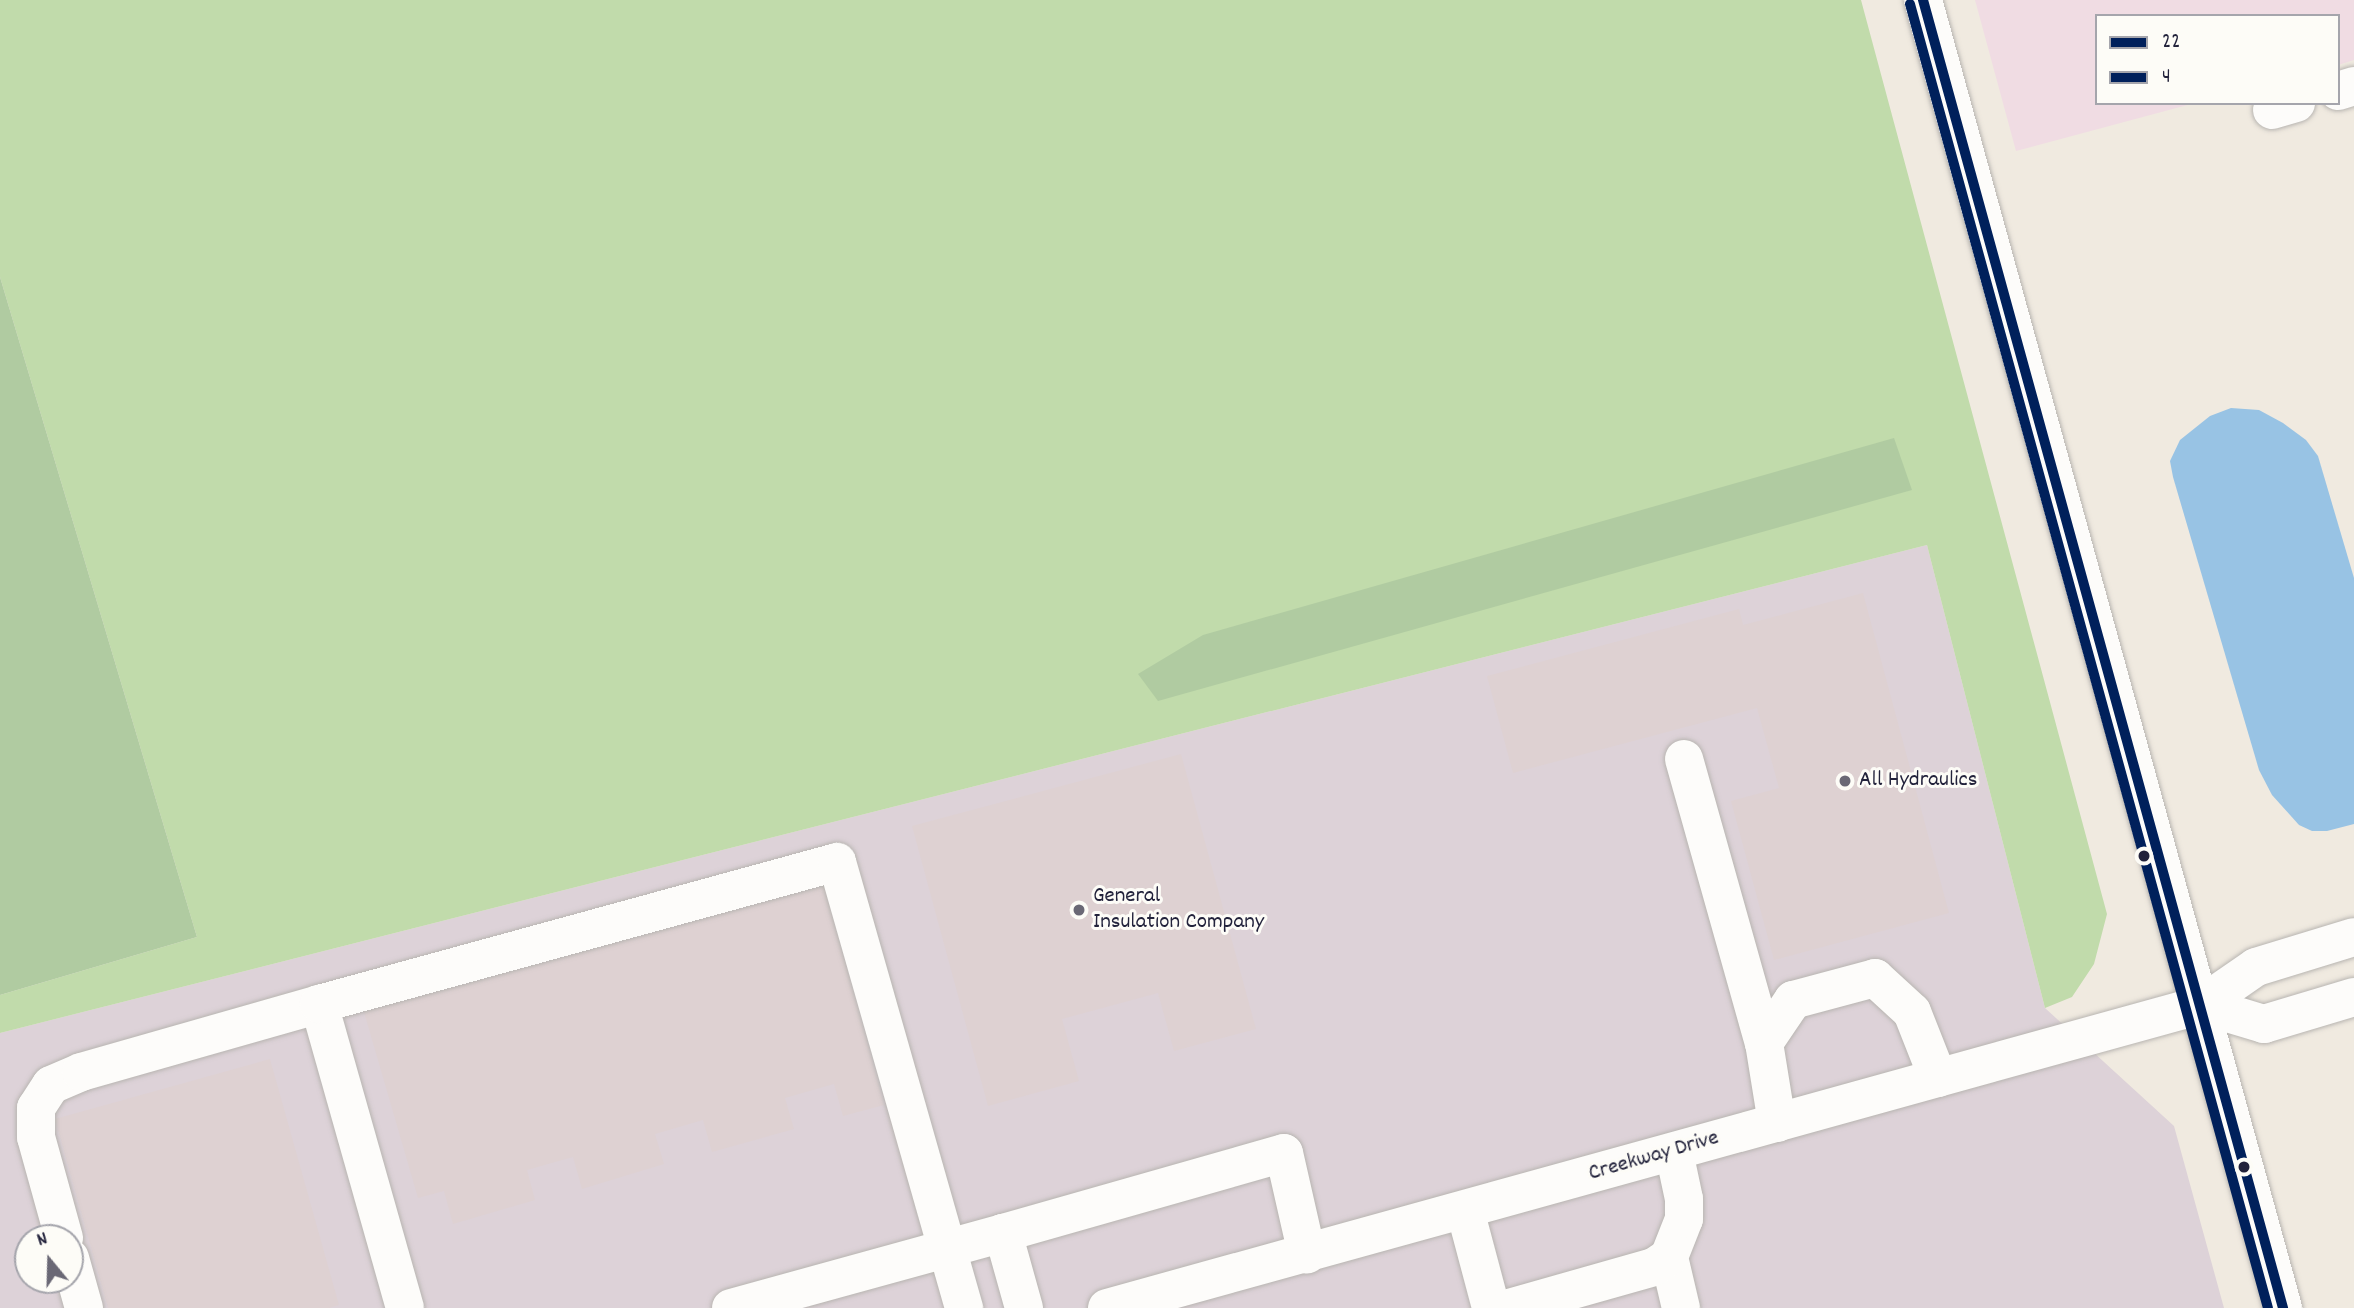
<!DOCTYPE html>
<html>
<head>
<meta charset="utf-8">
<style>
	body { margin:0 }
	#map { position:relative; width:2354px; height:1308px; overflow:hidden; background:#f0eae0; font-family:Dekko,sans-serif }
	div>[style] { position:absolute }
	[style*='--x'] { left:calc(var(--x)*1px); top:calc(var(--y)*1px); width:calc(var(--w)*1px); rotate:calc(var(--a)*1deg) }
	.built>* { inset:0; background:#f0dce3 }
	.industrial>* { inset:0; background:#ddd2d8 }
	.green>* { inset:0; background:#c1dbab }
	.forest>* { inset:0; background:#b0cba1 }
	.water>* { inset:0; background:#98c3e4 }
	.building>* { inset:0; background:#ded1d2 }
	.roads { filter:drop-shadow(0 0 2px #b8b5b1) drop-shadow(0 0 2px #b8b5b1) }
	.minor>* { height:38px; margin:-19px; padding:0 19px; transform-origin:19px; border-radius:19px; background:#fdfcfa }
	.major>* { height:38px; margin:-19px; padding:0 19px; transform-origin:19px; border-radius:19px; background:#fdfcfa }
	.bus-1>* { height:10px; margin:-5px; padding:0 5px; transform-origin:5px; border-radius:5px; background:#00205b }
	.bus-2>* { height:10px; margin:-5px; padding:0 5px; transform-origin:5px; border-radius:5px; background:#00205b }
	.dots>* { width:19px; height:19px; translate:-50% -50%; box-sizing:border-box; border:4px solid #fdfcf7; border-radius:50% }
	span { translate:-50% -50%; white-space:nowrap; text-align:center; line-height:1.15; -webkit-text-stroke:6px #fdfcf7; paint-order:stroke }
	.poi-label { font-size:23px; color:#22223b }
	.left { translate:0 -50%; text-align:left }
	.street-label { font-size:23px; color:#22223b }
	.legend { position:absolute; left:2095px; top:14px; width:245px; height:91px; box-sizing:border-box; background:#fdfcf7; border:2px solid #a5a5ac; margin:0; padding:9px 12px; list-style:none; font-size:21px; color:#22223b }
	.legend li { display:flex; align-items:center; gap:14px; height:35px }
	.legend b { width:35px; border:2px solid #a5a5ac }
	.north { position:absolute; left:14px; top:1224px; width:70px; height:70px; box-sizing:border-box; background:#fdfcf7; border:2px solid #a5a5ac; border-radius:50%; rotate:341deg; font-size:19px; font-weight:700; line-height:28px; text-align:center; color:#22223b }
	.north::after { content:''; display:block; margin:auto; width:24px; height:32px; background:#6a6875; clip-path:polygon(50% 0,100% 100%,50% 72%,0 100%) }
</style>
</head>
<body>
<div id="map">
	<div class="built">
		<i style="clip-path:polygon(1975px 0,2354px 0,2354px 60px,2338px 65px,2338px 16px,2097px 16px,2097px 103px,2195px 103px,2016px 151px)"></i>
	</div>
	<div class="industrial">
		<i style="clip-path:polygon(evenodd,1927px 545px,2045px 1008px,2174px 1126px,2224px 1308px,0 1308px,0 1033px,1927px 545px,28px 1238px,70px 1238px,70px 1280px,28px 1280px,28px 1238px)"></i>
	</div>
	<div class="green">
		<i style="clip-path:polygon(0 0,1861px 0,2107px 914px,2094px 964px,2072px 997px,2045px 1008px,1927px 545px,0 1033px,0 995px,197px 937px,0 277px)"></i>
	</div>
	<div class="forest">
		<i style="clip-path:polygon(0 277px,197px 937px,0 995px)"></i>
		<i style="clip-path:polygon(1894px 438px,1912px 490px,1158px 701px,1138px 674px,1203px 635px)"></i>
	</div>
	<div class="water">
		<i style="clip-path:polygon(2231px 408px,2259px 410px,2283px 423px,2306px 440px,2318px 456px,2354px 578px,2354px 824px,2327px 831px,2312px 831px,2299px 825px,2272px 795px,2259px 770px,2173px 477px,2170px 461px,2180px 440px,2210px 416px)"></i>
	</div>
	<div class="building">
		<i style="clip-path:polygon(1863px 593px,1949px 913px,1774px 960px,1731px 801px,1779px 788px,1757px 708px,1513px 773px,1487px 676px,1739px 609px,1743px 625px)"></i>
		<i style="clip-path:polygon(1181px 754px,1256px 1029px,1174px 1051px,1158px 993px,1062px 1019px,1079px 1081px,988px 1106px,912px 826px)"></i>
		<i style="clip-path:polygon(824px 886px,884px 1105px,843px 1116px,834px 1084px,785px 1098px,794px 1129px,712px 1152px,703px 1120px,655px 1134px,664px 1164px,582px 1189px,573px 1157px,527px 1170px,535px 1200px,453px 1224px,444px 1191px,418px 1198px,364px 1012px)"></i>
		<i style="clip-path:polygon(270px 1059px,339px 1305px,329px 1308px,108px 1308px,55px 1119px)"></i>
	</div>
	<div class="roads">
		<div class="minor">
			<i style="--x:2338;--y:91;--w:17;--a:-17"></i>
			<i style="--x:2272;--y:110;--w:25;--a:-16"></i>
			<i style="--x:1684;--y:759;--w:295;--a:74.3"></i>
			<i style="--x:2201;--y:1005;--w:66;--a:16.8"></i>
			<i style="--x:2264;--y:1024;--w:94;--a:-16.7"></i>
			<i style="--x:1777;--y:1123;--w:81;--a:-99.2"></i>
			<i style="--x:1764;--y:1043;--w:52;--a:-56"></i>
			<i style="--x:1793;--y:1000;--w:85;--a:-15"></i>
			<i style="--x:1875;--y:978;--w:50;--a:42.6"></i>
			<i style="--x:1912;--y:1012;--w:71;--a:68.5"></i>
			<i style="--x:1465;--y:1210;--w:101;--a:75.1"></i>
			<i style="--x:64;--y:1238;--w:105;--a:-105.5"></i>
			<i style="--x:36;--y:1137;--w:29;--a:-90"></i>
			<i style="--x:36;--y:1108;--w:27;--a:-57"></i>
			<i style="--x:51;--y:1085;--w:33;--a:-23"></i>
			<i style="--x:81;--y:1072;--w:248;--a:-15.9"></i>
			<i style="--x:1669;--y:1257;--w:52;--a:76.8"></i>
			<i style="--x:70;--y:1258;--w:52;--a:74.4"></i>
			<i style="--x:405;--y:1308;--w:316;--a:-105.8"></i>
			<i style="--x:319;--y:1004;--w:537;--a:-15.33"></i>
			<i style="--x:837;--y:862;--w:464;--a:74.1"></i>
			<i style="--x:731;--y:1308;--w:282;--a:-15.4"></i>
			<i style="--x:1024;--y:1308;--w:78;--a:-105.6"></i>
			<i style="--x:1003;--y:1233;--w:292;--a:-15.9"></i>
			<i style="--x:1284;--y:1153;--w:104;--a:77.2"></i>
			<i style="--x:1107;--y:1308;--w:1135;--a:-15.48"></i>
			<i style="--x:2201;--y:1005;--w:67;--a:-34.6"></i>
			<i style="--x:2256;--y:967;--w:102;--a:-17"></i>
			<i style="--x:1509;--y:1308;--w:151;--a:-15.8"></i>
			<i style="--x:1654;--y:1267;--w:18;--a:-34"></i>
			<i style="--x:1669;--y:1257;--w:41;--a:-68.5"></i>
			<i style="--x:1684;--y:1219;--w:20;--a:-90"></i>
			<i style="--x:1684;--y:1199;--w:48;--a:-102"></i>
		</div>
		<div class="major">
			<i style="--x:1923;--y:0;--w:1357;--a:74.61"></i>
		</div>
	</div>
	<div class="bus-1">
		<i style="--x:1923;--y:0;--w:1357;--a:74.61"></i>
	</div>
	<div class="bus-2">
		<i style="--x:1910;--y:4;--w:1352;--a:74.65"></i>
	</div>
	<div class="dots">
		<i style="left:1845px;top:781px;background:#6a6875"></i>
		<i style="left:2144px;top:856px;background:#22223b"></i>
		<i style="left:1079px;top:910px;background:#6a6875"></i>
		<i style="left:2244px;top:1167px;background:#22223b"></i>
	</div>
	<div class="poi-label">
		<span class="left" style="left:1859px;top:781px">All Hydraulics</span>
		<span class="left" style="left:1093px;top:910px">General<br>Insulation Company</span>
	</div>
	<div class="street-label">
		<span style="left:1654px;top:1157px;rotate:-16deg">Creekway Drive</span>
	</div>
	<ul class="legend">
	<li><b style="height:9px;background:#00205b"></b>22</li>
	<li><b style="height:9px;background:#00205b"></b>4</li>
	</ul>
	<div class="north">N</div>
</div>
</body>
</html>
